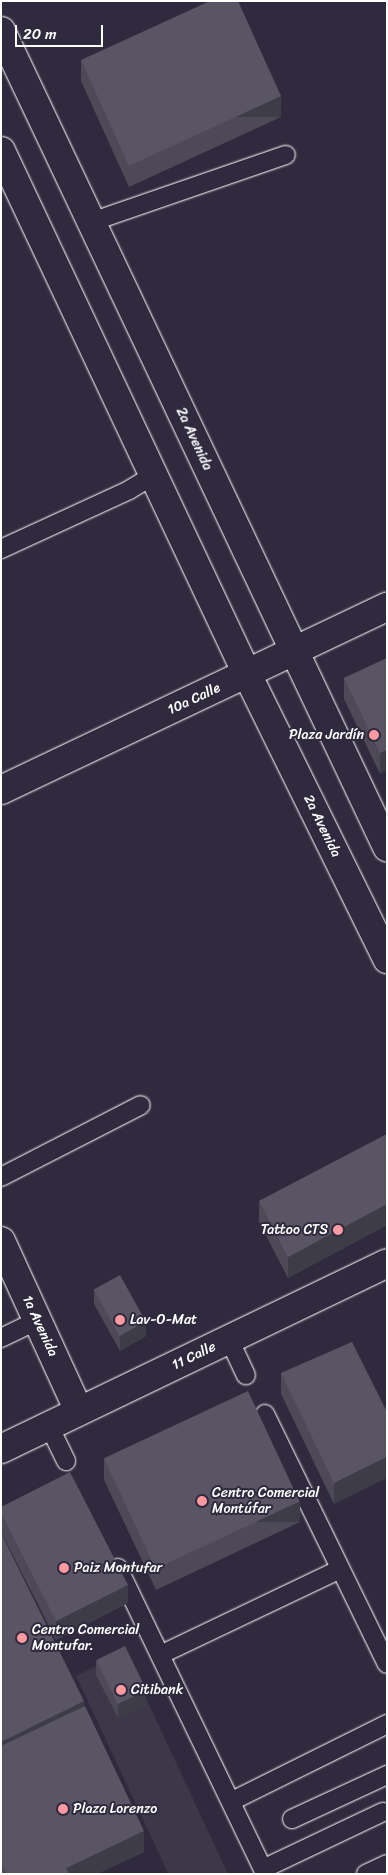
<!DOCTYPE html>
<html>
<head>
<meta charset="utf-8">
<style>
	body { margin:0 }
	#map { position:relative; width:388px; height:1875px; overflow:hidden; background:#2f2a3d; font-family:Sriracha,sans-serif }
	div>[style] { position:absolute }
	[style*='--x'] { left:calc(var(--x)*1px); top:calc(var(--y)*1px); width:calc(var(--w)*1px); rotate:calc(var(--a)*1deg) }
	.built>* { inset:0; background:#3c3749; transform-origin:0 0 }
	.roads { filter:drop-shadow(0 0 1px #fff) drop-shadow(0 0 1px #fff) }
	.service>* { height:18px; margin:-9px; padding:0 9px; transform-origin:9px; border-radius:9px; background:#2f2a3d }
	.minor>* { height:28px; margin:-14px; padding:0 14px; transform-origin:14px; border-radius:14px; background:#2f2a3d }
	.tertiary>* { height:28px; margin:-14px; padding:0 14px; transform-origin:14px; border-radius:14px; background:#2f2a3d }
	.wall>* { inset:0; background:#4d4956 }
	.shaded-wall>* { inset:0; background:#3e3c46; transform-origin:0 0 }
	.building>* { inset:0; background:#595564; transform-origin:0 0 }
	.dots>* { width:14px; height:14px; translate:-50% -50%; box-sizing:border-box; border:2px solid #2f2a3d; border-radius:50% }
	span { translate:-50% -50%; white-space:nowrap; text-align:center; line-height:1.15; -webkit-text-stroke:4px #2f2a3d; paint-order:stroke }
	.street-label { font-size:14px; color:#fff }
	.poi-label { font-size:14px; color:#fff }
	.right { translate:-100% -50%; text-align:right }
	.left { translate:0 -50%; text-align:left }
	.frame { position:absolute; inset:0; border:2px solid #fff; pointer-events:none }
	.scale { position:absolute; left:15px; top:25px; width:88px; height:22px; box-sizing:border-box; border:2px solid #fff; border-top:0; padding-left:6px; font-size:15px; line-height:18px; white-space:nowrap; color:#fff; -webkit-text-stroke:4px #2f2a3d; paint-order:stroke }
</style>
</head>
<body>
<div id="map">
	<div class="built">
		<i style="left:125px;top:1653px;width:243px;height:54px;rotate:65deg"></i>
	</div>
	<div class="roads">
		<div class="service">
			<i style="--x:91;--y:222;--w:206;--a:-19"></i>
			<i style="--x:1;--y:549;--w:141;--a:-24.7"></i>
			<i style="--x:129;--y:490;--w:29;--a:-31"></i>
			<i style="--x:1;--y:1177;--w:157;--a:-27.2"></i>
			<i style="--x:1;--y:1338;--w:41;--a:-25.9"></i>
			<i style="--x:229;--y:1339;--w:40;--a:65"></i>
			<i style="--x:265;--y:1414;--w:278;--a:64"></i>
			<i style="--x:49;--y:1426;--w:39;--a:64"></i>
			<i style="--x:118;--y:1568;--w:339;--a:64.3"></i>
			<i style="--x:160;--y:1655;--w:199;--a:-25.5"></i>
			<i style="--x:232;--y:1801;--w:173;--a:-26.4"></i>
			<i style="--x:292;--y:1819;--w:105;--a:-24.9"></i>
			<i style="--x:263;--y:1869;--w:133;--a:-25.4"></i>
			<i style="--x:366;--y:1874;--w:23;--a:-25"></i>
		</div>
		<div class="minor">
			<i style="--x:1;--y:31;--w:903;--a:64.68"></i>
			<i style="--x:1;--y:151;--w:578;--a:64.81"></i>
			<i style="--x:247;--y:674;--w:318;--a:63.8"></i>
			<i style="--x:1;--y:1241;--w:187;--a:65.4"></i>
		</div>
		<div class="tertiary">
			<i style="--x:1;--y:790;--w:427;--a:-25.4"></i>
			<i style="--x:1;--y:1449;--w:428;--a:-25.7"></i>
		</div>
	</div>
	<div class="wall">
		<i style="clip-path:polygon(81px 60px,281px 117px,129px 187px,81px 81px)"></i>
		<i style="clip-path:polygon(387px 658px,387px 770px,380px 774px,344px 699px,344px 678px)"></i>
		<i style="clip-path:polygon(387px 1134px,387px 1225px,288px 1278px,259px 1222px,259px 1201px)"></i>
		<i style="clip-path:polygon(94px 1289px,146px 1336px,120px 1351px,94px 1304px)"></i>
		<i style="clip-path:polygon(352px 1342px,334px 1504px,281px 1394px,281px 1373px)"></i>
		<i style="clip-path:polygon(104px 1459px,300px 1522px,156px 1590px,104px 1480px)"></i>
		<i style="clip-path:polygon(1px 1507px,128px 1603px,56px 1640px,1px 1532px)"></i>
		<i style="clip-path:polygon(1px 1533px,84px 1707px,144px 1852px,97px 1874px,1px 1874px)"></i>
		<i style="clip-path:polygon(96px 1660px,146px 1705px,118px 1718px,96px 1675px)"></i>
	</div>
	<div class="shaded-wall">
		<i style="left:281px;top:96px;width:21px;height:167px;rotate:90deg"></i>
		<i style="clip-path:polygon(387px 750px,387px 770px,380px 774px,380px 753px)"></i>
		<i style="clip-path:polygon(387px 1204px,387px 1225px,288px 1278px,288px 1257px)"></i>
		<i style="clip-path:polygon(146px 1321px,146px 1336px,120px 1351px,120px 1336px)"></i>
		<i style="clip-path:polygon(387px 1457px,387px 1478px,334px 1504px,334px 1483px)"></i>
		<i style="left:300px;top:1501px;width:21px;height:159px;rotate:90deg"></i>
		<i style="clip-path:polygon(128px 1585px,128px 1603px,56px 1640px,56px 1621px)"></i>
		<i style="clip-path:polygon(146px 1690px,146px 1705px,118px 1718px,118px 1704px)"></i>
		<i style="clip-path:polygon(84px 1701px,84px 1722px,1px 1762px,1px 1742px)"></i>
		<i style="clip-path:polygon(144px 1831px,144px 1852px,97px 1874px,66px 1874px,66px 1868px)"></i>
	</div>
	<div class="building">
		<i style="clip-path:polygon(210px 1px,238px 1px,281px 96px,129px 166px,81px 60px)"></i>
		<i style="clip-path:polygon(387px 658px,387px 750px,380px 753px,344px 678px)"></i>
		<i style="clip-path:polygon(387px 1134px,387px 1204px,288px 1257px,259px 1201px)"></i>
		<i style="left:120px;top:1275px;width:53px;height:30px;rotate:61deg"></i>
		<i style="clip-path:polygon(352px 1342px,387px 1412px,387px 1457px,334px 1483px,281px 1373px)"></i>
		<i style="left:248px;top:1391px;width:122px;height:159px;rotate:65deg"></i>
		<i style="clip-path:polygon(70px 1472px,128px 1585px,56px 1621px,1px 1513px,1px 1507px)"></i>
		<i style="clip-path:polygon(1px 1533px,84px 1701px,1px 1742px)"></i>
		<i style="left:125px;top:1646px;width:49px;height:32px;rotate:64deg"></i>
		<i style="clip-path:polygon(85px 1706px,144px 1831px,66px 1868px,69px 1874px,7px 1874px,1px 1862px,1px 1746px)"></i>
	</div>
	<div class="dots">
		<i style="left:374px;top:735px;background:#ff9aa2"></i>
		<i style="left:338px;top:1230px;background:#ff9aa2"></i>
		<i style="left:120px;top:1320px;background:#ff9aa2"></i>
		<i style="left:202px;top:1501px;background:#ff9aa2"></i>
		<i style="left:64px;top:1568px;background:#ff9aa2"></i>
		<i style="left:22px;top:1638px;background:#ff9aa2"></i>
		<i style="left:121px;top:1690px;background:#ff9aa2"></i>
		<i style="left:63px;top:1809px;background:#ff9aa2"></i>
	</div>
	<div class="street-label">
		<span style="left:194px;top:439px;rotate:65deg">2a Avenida</span>
		<span style="left:194px;top:699px;rotate:-25deg">10a Calle</span>
		<span style="left:322px;top:826px;rotate:64deg">2a Avenida</span>
		<span style="left:40px;top:1326px;rotate:65deg">1a Avenida</span>
		<span style="left:194px;top:1356px;rotate:-26deg">11 Calle</span>
	</div>
	<div class="poi-label">
		<span class="right" style="left:364px;top:735px">Plaza Jardín</span>
		<span class="right" style="left:328px;top:1230px">Tattoo CTS</span>
		<span class="left" style="left:130px;top:1320px">Lav-O-Mat</span>
		<span class="left" style="left:212px;top:1501px">Centro Comercial<br>Montúfar</span>
		<span class="left" style="left:74px;top:1568px">Paiz Montufar</span>
		<span class="left" style="left:32px;top:1638px">Centro Comercial<br>Montufar.</span>
		<span class="left" style="left:131px;top:1690px">Citibank</span>
		<span class="left" style="left:73px;top:1809px">Plaza Lorenzo</span>
	</div>
	<div class="frame"></div>
	<div class="scale">20 m</div>
</div>
</body>
</html>
